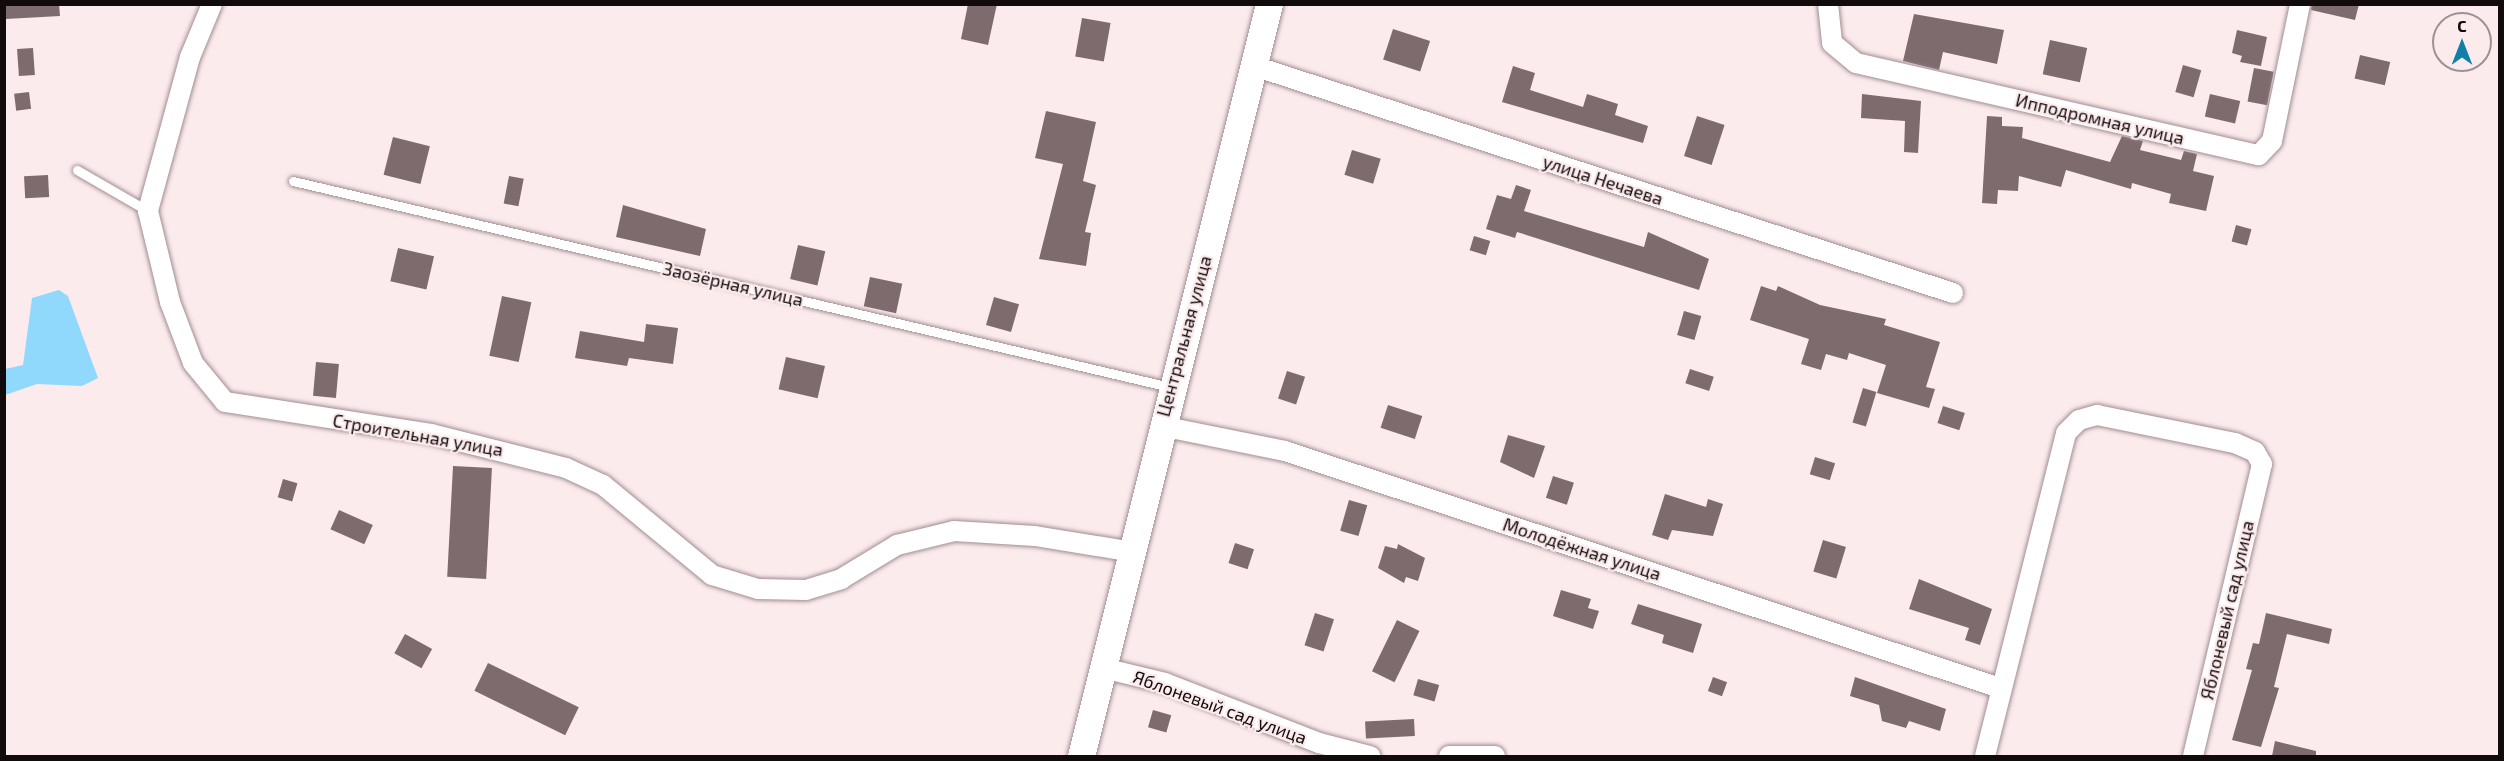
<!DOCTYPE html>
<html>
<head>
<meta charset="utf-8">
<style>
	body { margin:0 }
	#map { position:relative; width:2504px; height:761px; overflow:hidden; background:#fcebed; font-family:"Exo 2",sans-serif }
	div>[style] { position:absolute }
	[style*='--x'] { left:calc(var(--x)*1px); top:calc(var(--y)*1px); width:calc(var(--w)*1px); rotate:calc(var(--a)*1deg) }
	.water>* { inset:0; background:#90d9fc }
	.building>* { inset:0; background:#7e6b6e; transform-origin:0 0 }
	.roads { filter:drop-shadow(0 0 2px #a18d91) drop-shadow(0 0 2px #a18d91) }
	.lane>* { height:9px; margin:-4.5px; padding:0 4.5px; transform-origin:4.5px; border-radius:4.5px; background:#fff }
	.street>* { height:20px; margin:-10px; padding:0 10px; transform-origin:10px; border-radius:10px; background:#fff }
	.secondary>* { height:27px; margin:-13.5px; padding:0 13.5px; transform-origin:13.5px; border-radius:13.5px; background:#fff }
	span { translate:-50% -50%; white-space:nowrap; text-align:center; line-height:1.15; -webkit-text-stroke:4.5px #fcebed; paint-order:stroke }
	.street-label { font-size:18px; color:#120b0c }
	.frame { position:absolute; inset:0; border:6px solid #120b0c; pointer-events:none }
	.north { position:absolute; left:2432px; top:12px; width:60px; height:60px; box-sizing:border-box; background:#fcebed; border:2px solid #9e9193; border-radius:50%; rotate:0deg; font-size:16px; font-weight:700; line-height:24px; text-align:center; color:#120b0c }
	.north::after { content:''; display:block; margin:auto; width:21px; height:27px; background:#1180a8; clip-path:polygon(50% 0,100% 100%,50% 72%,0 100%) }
</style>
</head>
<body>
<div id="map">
	<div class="water">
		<i style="clip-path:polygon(59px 290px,68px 296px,98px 378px,82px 386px,37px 384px,5px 395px,5px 369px,23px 365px,32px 298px)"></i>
	</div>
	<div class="building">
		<i style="clip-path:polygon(5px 4px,59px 4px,60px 16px,6px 19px)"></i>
		<i style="clip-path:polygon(968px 4px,997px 4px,988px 45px,961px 39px)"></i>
		<i style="clip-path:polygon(2312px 4px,2359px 4px,2355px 20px,2311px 10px)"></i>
		<i style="clip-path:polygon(1914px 14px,2004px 30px,1997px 64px,1943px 52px,1939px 70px,1903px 61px)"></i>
		<i style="left:1082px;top:18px;width:29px;height:39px;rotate:10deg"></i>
		<i style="left:1393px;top:29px;width:39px;height:32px;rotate:18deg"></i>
		<i style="clip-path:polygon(2237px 30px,2267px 37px,2261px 66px,2240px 62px,2242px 56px,2232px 53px)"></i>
		<i style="left:2050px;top:40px;width:38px;height:35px;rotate:12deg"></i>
		<i style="left:33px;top:48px;width:27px;height:16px;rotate:86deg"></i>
		<i style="left:2360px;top:55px;width:31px;height:24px;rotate:13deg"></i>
		<i style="left:2183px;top:65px;width:19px;height:28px;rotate:16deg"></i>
		<i style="clip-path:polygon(1513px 66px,1535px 73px,1530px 90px,1583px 107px,1587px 94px,1618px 104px,1615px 115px,1648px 126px,1643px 143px,1502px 102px)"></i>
		<i style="left:2254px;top:68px;width:20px;height:34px;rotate:11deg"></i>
		<i style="left:29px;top:92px;width:17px;height:15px;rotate:83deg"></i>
		<i style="clip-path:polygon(1862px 94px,1921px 101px,1918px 153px,1904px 152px,1905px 121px,1861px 118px)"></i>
		<i style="left:2210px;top:94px;width:31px;height:23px;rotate:13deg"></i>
		<i style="clip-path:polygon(1046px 111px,1096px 122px,1083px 181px,1096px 185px,1085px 232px,1091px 233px,1086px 266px,1039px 259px,1063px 164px,1035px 158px)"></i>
		<i style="left:1697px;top:116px;width:29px;height:42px;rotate:18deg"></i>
		<i style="clip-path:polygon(1987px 116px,2002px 117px,2002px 126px,2023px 127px,2022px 138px,2110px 162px,2122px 136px,2143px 141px,2140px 150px,2181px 160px,2184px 151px,2197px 154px,2193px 171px,2214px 176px,2206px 211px,2169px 203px,2171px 194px,2132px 183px,2131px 189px,2066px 170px,2061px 187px,2019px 176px,2018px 191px,1998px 190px,1997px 204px,1982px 203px)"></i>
		<i style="left:393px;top:137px;width:38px;height:39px;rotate:14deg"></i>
		<i style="left:1352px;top:150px;width:30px;height:26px;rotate:17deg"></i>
		<i style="left:48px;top:175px;width:22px;height:24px;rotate:87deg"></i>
		<i style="left:509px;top:176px;width:15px;height:28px;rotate:11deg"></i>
		<i style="clip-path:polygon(1516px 185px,1531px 190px,1524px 211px,1644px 247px,1648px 232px,1709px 259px,1699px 290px,1517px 232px,1515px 238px,1486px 229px,1497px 195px,1511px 199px)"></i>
		<i style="clip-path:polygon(623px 205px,706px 229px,700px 256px,616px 237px)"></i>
		<i style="left:2236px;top:225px;width:16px;height:17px;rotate:15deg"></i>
		<i style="left:1474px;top:236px;width:17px;height:15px;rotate:17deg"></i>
		<i style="left:798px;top:245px;width:28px;height:35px;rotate:13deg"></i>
		<i style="left:398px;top:248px;width:37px;height:34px;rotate:13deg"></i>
		<i style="left:870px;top:277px;width:33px;height:30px;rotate:12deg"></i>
		<i style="clip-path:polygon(1761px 286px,1776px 291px,1778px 286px,1820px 305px,1886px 319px,1884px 325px,1940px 342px,1926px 387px,1935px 389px,1929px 408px,1877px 393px,1886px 365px,1849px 353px,1847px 360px,1826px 354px,1821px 370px,1801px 364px,1809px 339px,1750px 320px)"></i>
		<i style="left:502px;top:296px;width:30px;height:61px;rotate:12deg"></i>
		<i style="left:994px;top:297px;width:26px;height:29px;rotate:16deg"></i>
		<i style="left:1684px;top:311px;width:18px;height:25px;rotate:16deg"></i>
		<i style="clip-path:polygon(646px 324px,678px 328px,673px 364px,629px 358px,627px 366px,575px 358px,580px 331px,644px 342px)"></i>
		<i style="left:786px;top:357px;width:40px;height:33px;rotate:13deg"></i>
		<i style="left:316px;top:362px;width:23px;height:34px;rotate:5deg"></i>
		<i style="left:1690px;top:369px;width:25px;height:15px;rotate:18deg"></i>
		<i style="left:1287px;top:371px;width:19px;height:29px;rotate:18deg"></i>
		<i style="left:1863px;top:388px;width:14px;height:36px;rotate:17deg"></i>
		<i style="left:1388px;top:405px;width:36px;height:24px;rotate:18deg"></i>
		<i style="left:1943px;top:406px;width:23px;height:18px;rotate:18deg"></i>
		<i style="clip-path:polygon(1508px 435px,1545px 446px,1534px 478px,1500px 462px)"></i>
		<i style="left:1815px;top:457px;width:21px;height:18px;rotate:17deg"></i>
		<i style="left:453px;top:466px;width:39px;height:111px;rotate:3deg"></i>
		<i style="left:1553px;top:476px;width:22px;height:23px;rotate:18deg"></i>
		<i style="left:283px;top:479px;width:15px;height:19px;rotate:16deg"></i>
		<i style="clip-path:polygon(1665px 494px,1706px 507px,1708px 499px,1723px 504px,1713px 536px,1672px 530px,1668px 540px,1652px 535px)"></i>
		<i style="left:1349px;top:500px;width:19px;height:32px;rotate:16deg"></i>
		<i style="left:339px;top:510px;width:37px;height:21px;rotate:24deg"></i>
		<i style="left:1823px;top:540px;width:24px;height:33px;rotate:17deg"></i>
		<i style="left:1235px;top:543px;width:20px;height:21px;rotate:18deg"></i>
		<i style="clip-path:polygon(1398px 544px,1425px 558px,1418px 581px,1406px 577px,1404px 583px,1378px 568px,1385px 546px,1397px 549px)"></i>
		<i style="clip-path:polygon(1919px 579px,1992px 609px,1980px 645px,1965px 640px,1969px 628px,1909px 609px)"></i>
		<i style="clip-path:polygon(1561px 590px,1591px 599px,1588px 608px,1599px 611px,1593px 629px,1553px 616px)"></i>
		<i style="clip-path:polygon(1638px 604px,1702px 624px,1693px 653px,1662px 643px,1664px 635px,1631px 624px)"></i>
		<i style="left:1315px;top:613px;width:20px;height:34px;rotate:18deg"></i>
		<i style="clip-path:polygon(2266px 613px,2332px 629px,2329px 644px,2287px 634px,2274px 687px,2279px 688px,2261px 747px,2232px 740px,2252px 670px,2246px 669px,2253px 643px,2259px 644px)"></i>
		<i style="left:1397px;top:620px;width:25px;height:57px;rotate:26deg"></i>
		<i style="left:405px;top:634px;width:31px;height:22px;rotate:29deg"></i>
		<i style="left:488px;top:663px;width:101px;height:31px;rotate:26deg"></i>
		<i style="left:1713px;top:677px;width:15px;height:15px;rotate:20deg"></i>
		<i style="clip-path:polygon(1855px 677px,1946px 709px,1940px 731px,1909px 721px,1906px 728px,1882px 721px,1879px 705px,1850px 696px)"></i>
		<i style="left:1418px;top:679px;width:22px;height:17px;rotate:16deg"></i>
		<i style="left:1153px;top:710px;width:19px;height:18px;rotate:16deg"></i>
		<i style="left:1414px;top:719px;width:17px;height:49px;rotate:87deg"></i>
		<i style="clip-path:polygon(2275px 741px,2316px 751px,2316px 756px,2272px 756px)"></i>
	</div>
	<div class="roads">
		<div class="lane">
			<i style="--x:77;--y:170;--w:82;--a:30"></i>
			<i style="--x:293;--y:181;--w:901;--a:13.22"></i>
		</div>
		<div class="street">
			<i style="--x:212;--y:4;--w:57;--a:112.5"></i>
			<i style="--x:190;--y:57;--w:160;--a:105.3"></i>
			<i style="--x:148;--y:211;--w:94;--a:76.4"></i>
			<i style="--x:170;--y:302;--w:65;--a:69.3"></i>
			<i style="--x:193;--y:363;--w:50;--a:50.6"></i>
			<i style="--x:225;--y:402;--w:208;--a:8.8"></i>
			<i style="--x:431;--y:434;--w:139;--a:14.1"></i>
			<i style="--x:566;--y:468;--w:41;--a:24.7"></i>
			<i style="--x:603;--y:485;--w:141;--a:39.5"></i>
			<i style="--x:712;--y:575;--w:48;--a:16.9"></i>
			<i style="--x:758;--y:589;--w:48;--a:1.2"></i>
			<i style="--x:806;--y:590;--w:37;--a:-17"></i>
			<i style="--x:841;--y:579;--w:66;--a:-31.3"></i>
			<i style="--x:897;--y:545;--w:59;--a:-13.8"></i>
			<i style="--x:954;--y:531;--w:81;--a:3.5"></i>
			<i style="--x:1035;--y:536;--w:94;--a:9.2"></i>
			<i style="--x:1828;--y:4;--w:39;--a:84"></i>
			<i style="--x:1832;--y:43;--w:31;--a:40"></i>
			<i style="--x:1856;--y:63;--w:413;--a:12.9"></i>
			<i style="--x:2259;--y:155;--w:19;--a:-47"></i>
			<i style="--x:2272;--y:141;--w:140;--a:-78.4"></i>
			<i style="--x:1254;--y:66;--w:735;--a:17.99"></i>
			<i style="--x:1161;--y:426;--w:126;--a:11.4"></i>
			<i style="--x:1285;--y:451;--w:753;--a:18.34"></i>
			<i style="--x:1103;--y:668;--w:64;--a:13.6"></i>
			<i style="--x:1165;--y:683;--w:165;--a:21.3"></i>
			<i style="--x:1319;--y:743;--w:53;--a:14.3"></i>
			<i style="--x:1449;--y:756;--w:46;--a:0"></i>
			<i style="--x:1985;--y:756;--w:333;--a:-75.9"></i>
			<i style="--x:2066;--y:433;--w:18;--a:-45"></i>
			<i style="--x:2079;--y:420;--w:19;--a:-16"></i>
			<i style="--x:2097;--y:415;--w:141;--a:11.5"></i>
			<i style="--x:2235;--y:443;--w:22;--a:24"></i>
			<i style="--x:2255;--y:452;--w:14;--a:60"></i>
			<i style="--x:2262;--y:464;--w:300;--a:103.3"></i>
		</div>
		<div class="secondary">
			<i style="--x:1081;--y:756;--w:775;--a:-75.96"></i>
		</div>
	</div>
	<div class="street-label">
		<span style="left:2100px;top:119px;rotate:13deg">Ипподромная улица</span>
		<span style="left:1603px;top:180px;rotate:18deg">улица Нечаева</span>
		<span style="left:733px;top:284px;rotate:13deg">Заозёрная улица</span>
		<span style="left:1184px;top:336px;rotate:-75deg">Центральная улица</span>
		<span style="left:418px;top:435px;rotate:10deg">Строительная улица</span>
		<span style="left:1582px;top:549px;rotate:18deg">Молодёжная улица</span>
		<span style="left:2227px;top:610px;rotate:-77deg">Яблоневый сад улица</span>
		<span style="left:1220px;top:707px;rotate:20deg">Яблоневый сад улица</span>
	</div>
	<div class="frame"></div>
	<div class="north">С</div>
</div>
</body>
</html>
